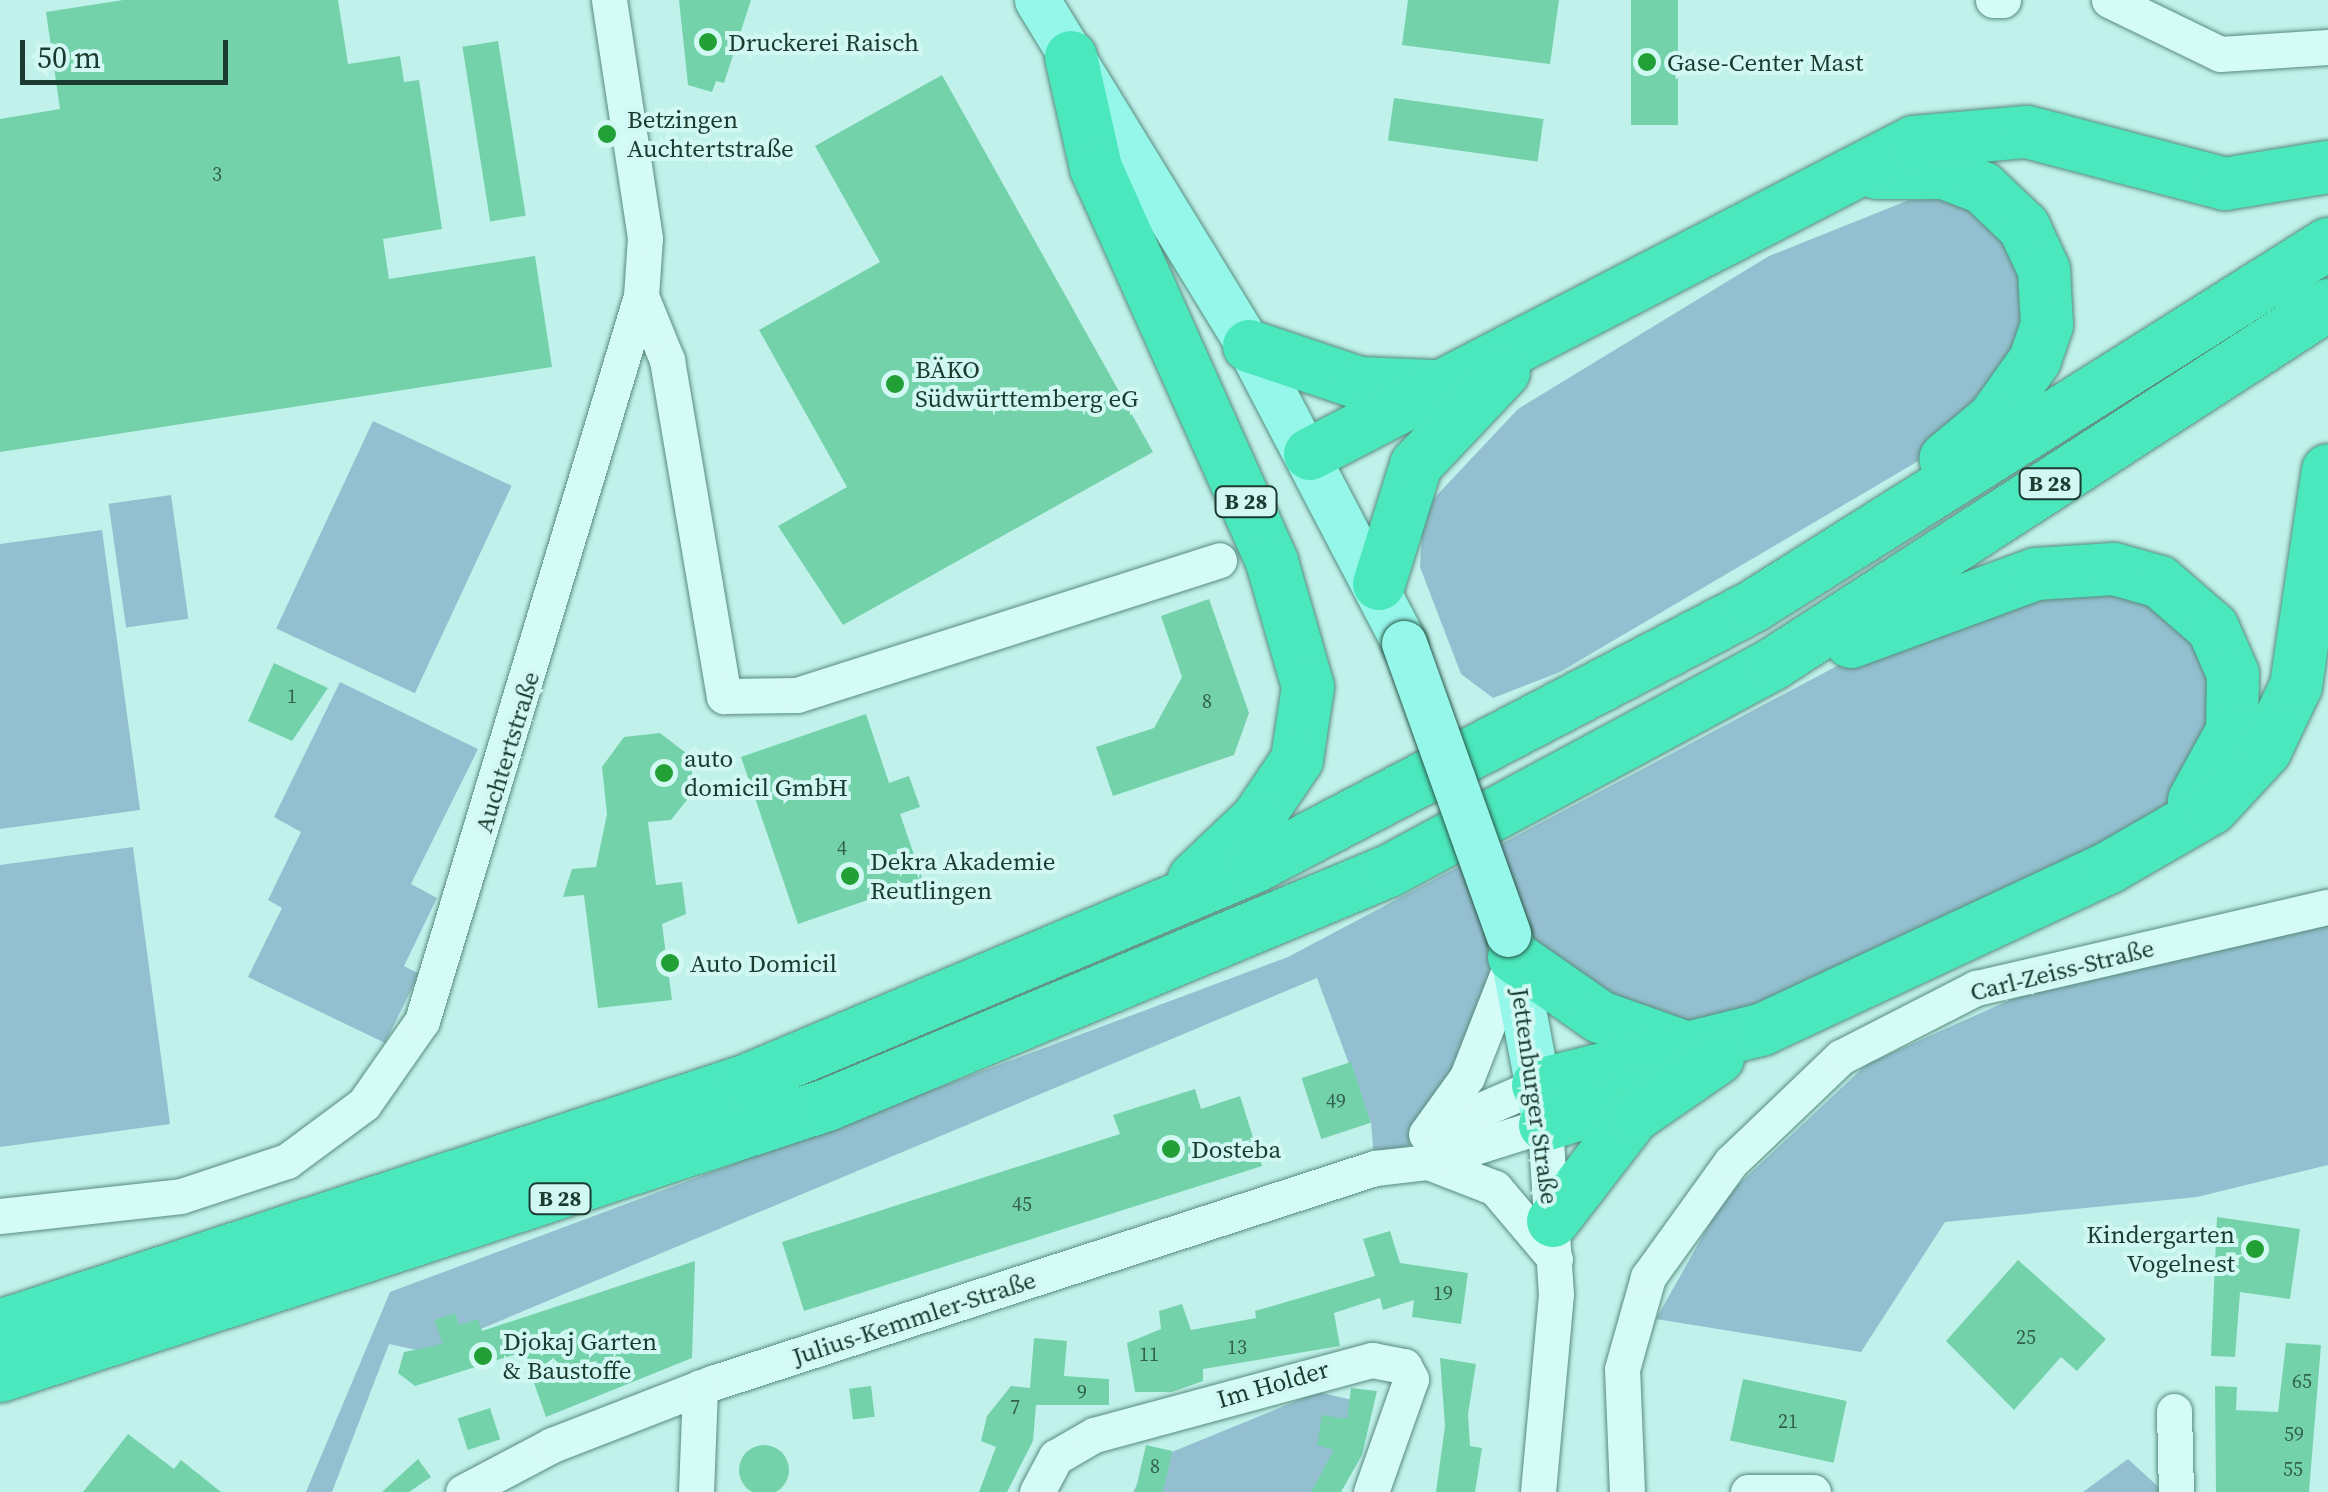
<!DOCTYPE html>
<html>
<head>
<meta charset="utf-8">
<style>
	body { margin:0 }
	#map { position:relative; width:2328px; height:1492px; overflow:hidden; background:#c1f1eb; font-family:"Source Serif 4",serif }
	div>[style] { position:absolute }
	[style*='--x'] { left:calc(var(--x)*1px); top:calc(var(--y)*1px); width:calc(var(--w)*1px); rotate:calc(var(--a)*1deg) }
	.green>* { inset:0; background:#94bfd0; transform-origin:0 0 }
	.building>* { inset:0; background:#74d2ab; transform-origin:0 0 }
	.round { border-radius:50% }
	.roads { filter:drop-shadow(0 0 2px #578c7c) drop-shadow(0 0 2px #578c7c) }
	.minor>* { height:35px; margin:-17.5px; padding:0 17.5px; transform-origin:17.5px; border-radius:17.5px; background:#d5fbf6 }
	.major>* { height:45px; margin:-22.5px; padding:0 22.5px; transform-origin:22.5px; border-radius:22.5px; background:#95f7e9 }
	.highway>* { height:52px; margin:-26px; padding:0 26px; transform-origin:26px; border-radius:26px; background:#4be7bd }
	.bridges { filter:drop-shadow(0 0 2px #2b5949) drop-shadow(0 0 2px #2b5949) }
	.major-bridge>* { height:45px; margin:-22.5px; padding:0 22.5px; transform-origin:22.5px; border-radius:22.5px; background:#95f7e9 }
	.dots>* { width:28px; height:28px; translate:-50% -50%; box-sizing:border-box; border:5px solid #d1f8f3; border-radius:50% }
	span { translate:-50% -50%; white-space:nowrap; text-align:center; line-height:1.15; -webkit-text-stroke:8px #d1f8f3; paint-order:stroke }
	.number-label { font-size:20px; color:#32614f }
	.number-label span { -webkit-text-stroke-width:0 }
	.shield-label span { padding:2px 8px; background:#d1f8f3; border:2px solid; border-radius:8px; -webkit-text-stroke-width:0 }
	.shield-label { font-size:22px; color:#1c3b30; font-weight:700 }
	.poi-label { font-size:25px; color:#1c3b30 }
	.left { translate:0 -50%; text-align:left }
	.right { translate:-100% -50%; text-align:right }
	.street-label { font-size:25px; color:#1c3b30 }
	.scale { position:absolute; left:20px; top:40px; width:208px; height:45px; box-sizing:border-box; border:5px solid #1c3b30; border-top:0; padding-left:12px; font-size:30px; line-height:35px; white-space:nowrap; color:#1c3b30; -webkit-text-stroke:8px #d1f8f3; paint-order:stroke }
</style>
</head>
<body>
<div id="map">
	<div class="green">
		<i style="clip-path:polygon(1953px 199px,2006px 231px,2030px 285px,2031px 331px,1937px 450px,1560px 672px,1493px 698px,1461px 674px,1420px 567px,1423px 510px,1518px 409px,1769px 256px,1909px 200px)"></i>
		<i style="left:373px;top:421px;width:153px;height:229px;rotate:25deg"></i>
		<i style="left:171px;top:495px;width:125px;height:63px;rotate:82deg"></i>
		<i style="clip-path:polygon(102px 530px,140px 810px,0 829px,0 544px)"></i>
		<i style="clip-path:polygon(2114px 569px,2233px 674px,2162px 839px,1688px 1048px,1514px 958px,1426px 1134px,1375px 1168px,1371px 1123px,1317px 978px,426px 1352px,389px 1344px,332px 1492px,306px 1492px,390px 1292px,1288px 957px,1982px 589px)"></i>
		<i style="clip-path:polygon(340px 682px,478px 749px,411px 884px,437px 898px,404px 966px,419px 974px,385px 1043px,248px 977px,282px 908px,268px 900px,301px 832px,274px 817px)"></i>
		<i style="clip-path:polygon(133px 847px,170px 1124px,0 1147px,0 865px)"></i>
		<i style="clip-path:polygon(2328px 918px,2328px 1165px,2197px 1197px,1945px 1222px,1861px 1352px,1656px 1319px,1724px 1198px,1867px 1064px,2012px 999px)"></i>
		<i style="clip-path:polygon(1318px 1392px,1361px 1402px,1319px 1492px,1133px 1492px,1150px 1461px)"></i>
		<i style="clip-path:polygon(2128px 1459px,2164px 1492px,2083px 1492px)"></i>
	</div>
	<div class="building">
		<i style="clip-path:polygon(123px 0,338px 0,348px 64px,400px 56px,404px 82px,419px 80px,442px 229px,383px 239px,389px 279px,535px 256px,552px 367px,0 452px,0 119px,60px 109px,46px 12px)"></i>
		<i style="clip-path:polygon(679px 0,751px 0,724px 83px,716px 81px,712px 92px,688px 85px)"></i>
		<i style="clip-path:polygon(1408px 0,1559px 0,1550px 64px,1402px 45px)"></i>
		<i style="left:1631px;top:0;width:47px;height:125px"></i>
		<i style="left:498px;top:41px;width:177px;height:36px;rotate:81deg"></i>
		<i style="clip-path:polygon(942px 75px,1153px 452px,843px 625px,778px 526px,847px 487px,759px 330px,880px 262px,815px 146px)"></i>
		<i style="left:1394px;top:98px;width:151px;height:43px;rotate:8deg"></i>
		<i style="clip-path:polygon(1209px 599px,1249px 713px,1234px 755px,1113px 796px,1096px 747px,1154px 728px,1182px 677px,1161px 616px)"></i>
		<i style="clip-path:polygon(274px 663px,328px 688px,292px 741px,248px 721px)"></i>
		<i style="clip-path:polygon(866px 714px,889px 783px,909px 776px,920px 807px,900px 814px,923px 881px,798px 924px,741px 757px)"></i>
		<i style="clip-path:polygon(660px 733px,690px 756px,694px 791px,671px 820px,648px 822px,656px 885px,682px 882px,686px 914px,662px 924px,672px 1000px,598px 1008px,584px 895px,563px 897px,572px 869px,596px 867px,607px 814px,602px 767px,624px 737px)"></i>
		<i style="left:1351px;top:1062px;width:64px;height:52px;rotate:72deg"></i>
		<i style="clip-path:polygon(1195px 1089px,1201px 1109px,1240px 1096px,1262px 1166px,804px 1311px,782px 1242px,1120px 1134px,1113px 1115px)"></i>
		<i style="clip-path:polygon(2217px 1217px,2300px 1229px,2290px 1299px,2240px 1292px,2235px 1357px,2211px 1356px)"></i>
		<i style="clip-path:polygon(1390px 1231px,1400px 1263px,1468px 1273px,1461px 1324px,1412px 1317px,1414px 1300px,1383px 1310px,1380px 1298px,1334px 1313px,1340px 1346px,1203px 1369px,1203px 1381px,1172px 1392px,1135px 1392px,1127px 1343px,1161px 1329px,1159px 1311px,1182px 1304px,1191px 1330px,1256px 1318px,1255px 1311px,1375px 1276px,1363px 1239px)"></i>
		<i style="clip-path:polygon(2018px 1260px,2106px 1339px,2077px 1371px,2061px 1357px,2014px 1410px,1946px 1341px)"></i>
		<i style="clip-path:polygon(695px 1261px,692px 1358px,546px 1417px,523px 1352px,415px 1386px,398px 1373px,404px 1352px,443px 1344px,434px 1320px,455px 1313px,459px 1325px,478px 1319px,482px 1331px)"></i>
		<i style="clip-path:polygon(1034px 1338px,1067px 1341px,1064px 1376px,1109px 1379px,1109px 1405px,1036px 1405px,1033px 1441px,1007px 1492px,979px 1492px,996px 1447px,981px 1441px,987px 1416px,1011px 1386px,1030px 1388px)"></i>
		<i style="clip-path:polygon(2286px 1343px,2321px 1345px,2309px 1492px,2216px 1492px,2215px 1386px,2237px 1387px,2236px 1410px,2278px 1412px)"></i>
		<i style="clip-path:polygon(1440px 1358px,1476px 1364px,1468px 1414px,1470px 1446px,1482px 1448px,1475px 1492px,1436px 1492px,1445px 1426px)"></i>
		<i style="left:1743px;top:1379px;width:106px;height:63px;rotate:12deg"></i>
		<i style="left:871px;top:1386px;width:31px;height:22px;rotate:83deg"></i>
		<i style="clip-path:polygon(1351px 1388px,1377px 1391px,1362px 1455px,1341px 1492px,1311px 1492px,1334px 1450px,1317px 1445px,1322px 1415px,1347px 1419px)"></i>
		<i style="left:490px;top:1408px;width:33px;height:34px;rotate:72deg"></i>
		<i style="clip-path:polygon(128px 1434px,174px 1469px,181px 1460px,221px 1492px,83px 1492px)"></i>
		<i style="left:1146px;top:1445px;width:27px;height:48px;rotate:13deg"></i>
		<i class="round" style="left:739px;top:1445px;width:50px;height:50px"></i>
		<i style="clip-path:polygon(418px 1459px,431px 1477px,409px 1492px,382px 1492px)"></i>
	</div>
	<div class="roads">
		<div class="minor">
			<i style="--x:1993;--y:0;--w:10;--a:0"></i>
			<i style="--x:2109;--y:0;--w:123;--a:25.9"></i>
			<i style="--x:2220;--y:54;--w:108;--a:-3.7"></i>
			<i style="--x:641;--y:296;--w:69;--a:67.9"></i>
			<i style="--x:667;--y:360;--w:341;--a:80.4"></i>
			<i style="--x:724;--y:696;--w:73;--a:-0.8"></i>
			<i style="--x:797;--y:695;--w:443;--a:-17.7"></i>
			<i style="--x:1430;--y:1132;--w:118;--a:-23.5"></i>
			<i style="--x:1426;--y:1134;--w:70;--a:-54.3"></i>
			<i style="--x:1467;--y:1077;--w:129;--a:-68.6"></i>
			<i style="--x:1428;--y:1162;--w:72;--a:21.2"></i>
			<i style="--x:1495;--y:1188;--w:93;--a:49.8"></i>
			<i style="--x:0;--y:1216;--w:182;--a:-6.3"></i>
			<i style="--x:181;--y:1196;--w:112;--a:-18.3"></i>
			<i style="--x:287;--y:1161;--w:96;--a:-36.5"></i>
			<i style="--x:364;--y:1104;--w:101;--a:-55.1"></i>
			<i style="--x:422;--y:1021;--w:757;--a:-73.19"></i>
			<i style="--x:641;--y:296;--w:58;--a:-86.1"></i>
			<i style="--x:645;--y:238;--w:241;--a:-98.6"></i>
			<i style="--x:2174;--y:1411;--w:81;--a:88.6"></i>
			<i style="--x:463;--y:1492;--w:101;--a:-27.8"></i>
			<i style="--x:552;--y:1445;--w:172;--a:-21.2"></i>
			<i style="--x:712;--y:1383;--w:697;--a:-17.97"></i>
			<i style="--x:1375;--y:1168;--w:52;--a:-6.6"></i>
			<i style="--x:1427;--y:1162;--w:124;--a:-17.4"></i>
			<i style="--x:1545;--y:1125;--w:169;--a:86.3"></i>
			<i style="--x:1556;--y:1294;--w:199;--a:95.2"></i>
			<i style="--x:696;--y:1492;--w:105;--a:-87.8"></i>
			<i style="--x:1037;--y:1492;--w:40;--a:-62"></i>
			<i style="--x:1056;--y:1457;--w:44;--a:-30.1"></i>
			<i style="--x:1094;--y:1435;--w:288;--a:-15.1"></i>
			<i style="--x:1372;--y:1360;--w:33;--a:11"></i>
			<i style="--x:1404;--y:1366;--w:15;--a:62"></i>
			<i style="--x:1411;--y:1379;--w:120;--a:109.5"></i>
			<i style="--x:1627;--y:1492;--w:123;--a:-92.3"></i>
			<i style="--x:1622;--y:1369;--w:96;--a:-74.2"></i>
			<i style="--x:1648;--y:1277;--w:142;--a:-54.2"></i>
			<i style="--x:1731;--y:1162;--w:152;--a:-43.7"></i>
			<i style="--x:1841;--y:1057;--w:152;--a:-27.1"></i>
			<i style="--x:1976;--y:988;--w:361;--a:-13"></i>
			<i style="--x:1748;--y:1492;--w:65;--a:0"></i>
		</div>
		<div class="major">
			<i style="--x:1037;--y:0;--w:406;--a:58.5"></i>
			<i style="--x:1249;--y:346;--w:335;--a:62.4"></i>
			<i style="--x:1509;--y:936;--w:186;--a:79.2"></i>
		</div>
		<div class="highway">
			<i style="--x:1071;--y:57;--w:114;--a:77.3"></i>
			<i style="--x:1096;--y:168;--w:432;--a:65.9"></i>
			<i style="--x:1272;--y:562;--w:130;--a:73.9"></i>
			<i style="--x:1308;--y:687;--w:74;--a:98.6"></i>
			<i style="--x:1297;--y:760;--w:71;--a:124.1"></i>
			<i style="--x:1257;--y:819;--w:87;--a:136.4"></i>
			<i style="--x:1877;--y:173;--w:67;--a:0"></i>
			<i style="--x:1944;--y:173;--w:42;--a:21"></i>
			<i style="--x:1983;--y:188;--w:57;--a:43.6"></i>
			<i style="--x:2024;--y:227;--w:47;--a:65.1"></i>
			<i style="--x:2044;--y:270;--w:55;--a:86.9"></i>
			<i style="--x:2047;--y:325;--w:37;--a:109"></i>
			<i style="--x:2035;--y:360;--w:72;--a:125.4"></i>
			<i style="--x:1993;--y:419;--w:62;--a:140.2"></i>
			<i style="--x:1249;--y:346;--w:116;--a:18.6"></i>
			<i style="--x:1359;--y:383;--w:73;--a:2.4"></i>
			<i style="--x:1310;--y:454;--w:680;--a:-27.32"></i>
			<i style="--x:1914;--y:142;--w:113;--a:-5.1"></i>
			<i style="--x:2027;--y:132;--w:205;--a:14.7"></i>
			<i style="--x:2225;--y:184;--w:104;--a:-9.4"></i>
			<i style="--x:1379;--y:584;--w:125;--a:-72.7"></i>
			<i style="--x:1416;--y:465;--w:128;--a:-46.6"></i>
			<i style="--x:1851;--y:642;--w:197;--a:-20.2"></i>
			<i style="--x:2036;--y:574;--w:78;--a:-3.7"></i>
			<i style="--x:2114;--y:569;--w:48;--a:15.8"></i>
			<i style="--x:2160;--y:582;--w:70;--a:41"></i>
			<i style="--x:2213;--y:628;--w:50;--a:66.5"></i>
			<i style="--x:2233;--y:674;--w:57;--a:91"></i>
			<i style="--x:2232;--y:731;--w:79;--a:118.8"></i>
			<i style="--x:1514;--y:957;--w:105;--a:34.9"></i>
			<i style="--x:1600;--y:1017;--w:92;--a:19.6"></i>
			<i style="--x:1538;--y:1085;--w:230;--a:-13.9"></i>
			<i style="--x:1761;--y:1030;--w:385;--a:-25"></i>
			<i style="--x:2110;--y:867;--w:118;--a:-30"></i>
			<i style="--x:2212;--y:808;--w:78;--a:-47.1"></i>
			<i style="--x:2265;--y:751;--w:72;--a:-64.5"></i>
			<i style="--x:2296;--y:686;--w:218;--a:-81.6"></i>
			<i style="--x:1545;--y:1125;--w:118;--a:-17.2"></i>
			<i style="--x:1553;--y:1221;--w:133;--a:-52.4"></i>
			<i style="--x:1634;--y:1116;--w:102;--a:-34.6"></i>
			<i style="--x:0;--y:1326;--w:784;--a:-18.2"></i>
			<i style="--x:745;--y:1081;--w:552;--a:-22.8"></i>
			<i style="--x:1254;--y:867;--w:562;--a:-27.57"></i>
			<i style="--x:1752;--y:607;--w:681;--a:-32.22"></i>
			<i style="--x:0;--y:1376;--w:870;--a:-18.14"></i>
			<i style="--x:827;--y:1105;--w:609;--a:-22.61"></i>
			<i style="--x:1389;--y:871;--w:436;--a:-28.3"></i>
			<i style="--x:1773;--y:664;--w:661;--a:-32.9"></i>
		</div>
	</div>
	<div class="bridges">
		<div class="major-bridge">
			<i style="--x:1404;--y:643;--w:309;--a:70.3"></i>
		</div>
	</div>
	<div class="dots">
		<i style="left:708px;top:42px;background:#22a036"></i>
		<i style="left:1647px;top:62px;background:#22a036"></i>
		<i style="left:607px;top:134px;background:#22a036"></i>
		<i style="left:895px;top:384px;background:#22a036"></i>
		<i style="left:664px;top:773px;background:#22a036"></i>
		<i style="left:850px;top:876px;background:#22a036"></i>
		<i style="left:670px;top:963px;background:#22a036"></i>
		<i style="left:1171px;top:1149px;background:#22a036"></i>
		<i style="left:2255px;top:1249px;background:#22a036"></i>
		<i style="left:483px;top:1356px;background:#22a036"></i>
	</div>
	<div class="number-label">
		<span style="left:217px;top:174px">3</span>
		<span style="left:292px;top:696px">1</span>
		<span style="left:1207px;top:701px">8</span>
		<span style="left:842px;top:848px">4</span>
		<span style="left:1336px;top:1101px">49</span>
		<span style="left:1022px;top:1204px">45</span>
		<span style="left:1443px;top:1293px">19</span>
		<span style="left:2026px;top:1337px">25</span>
		<span style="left:1237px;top:1347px">13</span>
		<span style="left:1149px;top:1354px">11</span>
		<span style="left:2302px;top:1381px">65</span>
		<span style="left:1082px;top:1392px">9</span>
		<span style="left:1015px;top:1407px">7</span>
		<span style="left:1788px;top:1421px">21</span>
		<span style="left:2294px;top:1434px">59</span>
		<span style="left:1155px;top:1466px">8</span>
		<span style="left:2293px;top:1469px">55</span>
	</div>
	<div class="shield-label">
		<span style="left:2050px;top:484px">B 28</span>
		<span style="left:1246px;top:502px">B 28</span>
		<span style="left:560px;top:1199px">B 28</span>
	</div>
	<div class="poi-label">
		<span class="left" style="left:728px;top:42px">Druckerei Raisch</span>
		<span class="left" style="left:1667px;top:62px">Gase-Center Mast</span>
		<span class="left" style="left:627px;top:134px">Betzingen<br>Auchtertstraße</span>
		<span class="left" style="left:915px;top:384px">BÄKO<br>Südwürttemberg eG</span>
		<span class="left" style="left:684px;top:773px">auto<br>domicil GmbH</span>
		<span class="left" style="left:870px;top:876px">Dekra Akademie<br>Reutlingen</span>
		<span class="left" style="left:690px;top:963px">Auto Domicil</span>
		<span class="left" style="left:1191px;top:1149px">Dosteba</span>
		<span class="right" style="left:2235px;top:1249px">Kindergarten<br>Vogelnest</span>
		<span class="left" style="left:503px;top:1356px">Djokaj Garten<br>&amp; Baustoffe</span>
	</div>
	<div class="street-label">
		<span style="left:507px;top:752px;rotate:-73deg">Auchtertstraße</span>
		<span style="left:2062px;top:970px;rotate:-14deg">Carl-Zeiss-Straße</span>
		<span style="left:1535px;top:1096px;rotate:82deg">Jettenburger Straße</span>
		<span style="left:914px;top:1318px;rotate:-18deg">Julius-Kemmler-Straße</span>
		<span style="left:1273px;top:1384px;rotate:-16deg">Im Holder</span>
	</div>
	<div class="scale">50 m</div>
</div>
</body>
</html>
